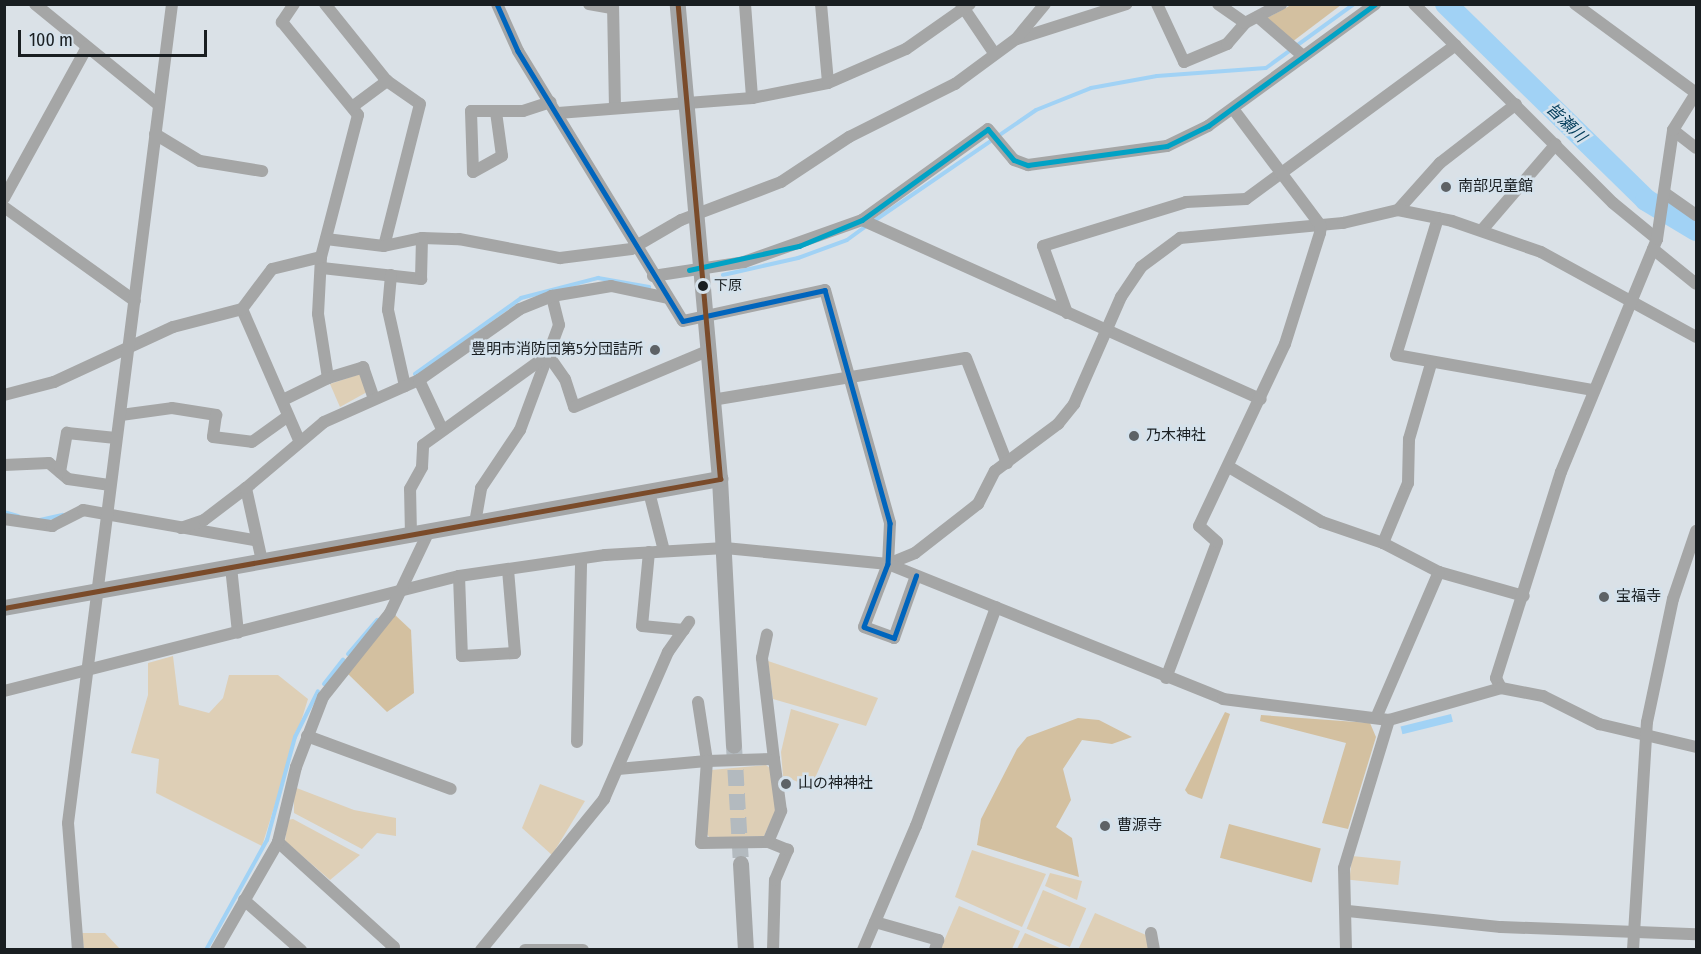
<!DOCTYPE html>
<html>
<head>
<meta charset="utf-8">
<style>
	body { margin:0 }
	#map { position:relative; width:1701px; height:954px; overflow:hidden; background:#dae1e7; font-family:"Fira Sans Condensed","Noto Sans JP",sans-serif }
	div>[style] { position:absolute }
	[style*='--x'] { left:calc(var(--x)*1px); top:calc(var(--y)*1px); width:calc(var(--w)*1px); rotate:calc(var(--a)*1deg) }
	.green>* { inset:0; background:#decfb6; transform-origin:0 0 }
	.forest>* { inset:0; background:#d3c0a0; transform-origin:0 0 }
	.water>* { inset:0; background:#a1d2f5; transform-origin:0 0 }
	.stream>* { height:4px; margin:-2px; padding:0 2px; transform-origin:2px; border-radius:2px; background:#a1d2f5 }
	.river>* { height:22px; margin:-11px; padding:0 11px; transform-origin:11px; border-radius:11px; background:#a1d2f5 }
	.secondary-tunnel>* { height:16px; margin-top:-8px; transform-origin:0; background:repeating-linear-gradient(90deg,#b3babf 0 16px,transparent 0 24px) }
	.street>* { height:12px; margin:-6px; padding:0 6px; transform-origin:6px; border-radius:6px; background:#a5a6a6 }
	.secondary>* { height:16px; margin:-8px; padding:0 8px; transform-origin:8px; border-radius:8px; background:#a4a6a7 }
	.bus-1>* { height:4.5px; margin:-2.25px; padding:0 2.25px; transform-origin:2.25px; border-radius:2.25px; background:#0065bd }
	.bus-2>* { height:4.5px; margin:-2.25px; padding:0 2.25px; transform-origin:2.25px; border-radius:2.25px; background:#01a2c5 }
	.bus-3>* { height:4.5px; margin:-2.25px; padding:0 2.25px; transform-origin:2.25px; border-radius:2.25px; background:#7a4b2a }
	.dots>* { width:16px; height:16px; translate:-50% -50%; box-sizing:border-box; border:3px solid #d5e2ec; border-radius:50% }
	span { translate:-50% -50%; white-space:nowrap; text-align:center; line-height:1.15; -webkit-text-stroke:5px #d5e2ec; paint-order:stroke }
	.bus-label { font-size:14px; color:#191e21 }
	.left { translate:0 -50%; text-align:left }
	.poi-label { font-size:15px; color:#191e21 }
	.right { translate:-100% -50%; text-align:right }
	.water-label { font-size:16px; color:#013b59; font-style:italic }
	.frame { position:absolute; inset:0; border:6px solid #191e21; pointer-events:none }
	.scale { position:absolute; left:18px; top:30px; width:189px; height:27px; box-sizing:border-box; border:3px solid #191e21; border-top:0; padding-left:8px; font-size:18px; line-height:21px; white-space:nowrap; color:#191e21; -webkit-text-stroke:4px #d5e2ec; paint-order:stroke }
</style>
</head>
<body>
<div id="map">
	<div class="green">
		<i style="clip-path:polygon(360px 374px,367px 392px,340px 407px,330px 384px)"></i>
		<i style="clip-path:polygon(173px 656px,179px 705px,209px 713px,223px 698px,229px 675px,278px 675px,308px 699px,262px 846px,156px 793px,159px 759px,131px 753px,148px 695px,148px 663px)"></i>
		<i style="clip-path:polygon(768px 661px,878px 698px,866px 726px,773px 699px)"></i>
		<i style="clip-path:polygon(791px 709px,839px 724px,811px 787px,783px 776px,781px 752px)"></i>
		<i style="clip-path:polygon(766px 765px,771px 769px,776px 810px,764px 836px,710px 838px,706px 833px,711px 770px)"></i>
		<i style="clip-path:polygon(540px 784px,585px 801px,552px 855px,522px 828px)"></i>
		<i style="clip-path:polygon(294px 787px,354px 810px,396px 818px,396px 836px,377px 833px,362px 849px,294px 813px)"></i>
		<i style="clip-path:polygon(293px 819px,360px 855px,330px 880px,285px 841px,288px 820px)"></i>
		<i style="clip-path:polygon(972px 850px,1046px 874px,1022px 927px,955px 897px)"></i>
		<i style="left:1352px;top:856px;width:49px;height:24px;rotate:6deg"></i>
		<i style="clip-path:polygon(1050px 873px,1082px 881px,1077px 900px,1045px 886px)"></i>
		<i style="left:1043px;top:890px;width:47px;height:42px;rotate:23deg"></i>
		<i style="clip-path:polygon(959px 906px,1020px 931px,1012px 949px,940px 950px)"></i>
		<i style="clip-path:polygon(1095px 913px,1146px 935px,1150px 949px,1078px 950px)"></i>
		<i style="clip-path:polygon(82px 933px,105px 933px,120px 949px,84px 949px)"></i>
		<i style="clip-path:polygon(1025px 933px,1062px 949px,1017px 949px)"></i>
	</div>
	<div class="forest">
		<i style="clip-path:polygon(1291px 5px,1341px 5px,1292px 42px,1267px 18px)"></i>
		<i style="clip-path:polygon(394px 614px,411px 630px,414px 693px,387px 712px,347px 673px)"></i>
		<i style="clip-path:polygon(1225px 712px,1230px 714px,1202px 799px,1188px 794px,1185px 790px)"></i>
		<i style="clip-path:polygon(1261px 715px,1370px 723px,1376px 737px,1348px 829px,1322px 823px,1346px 743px,1260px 721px)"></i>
		<i style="clip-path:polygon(1078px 718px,1099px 720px,1132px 737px,1112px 744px,1082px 740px,1063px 769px,1071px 800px,1056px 827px,1072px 838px,1079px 877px,977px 845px,981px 819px,1017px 749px,1027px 737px)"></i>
		<i style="left:1229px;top:824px;width:95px;height:35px;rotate:15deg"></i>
	</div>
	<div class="water">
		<i style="left:1451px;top:714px;width:8px;height:52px;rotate:76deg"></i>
	</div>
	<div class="stream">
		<i style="--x:874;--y:221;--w:196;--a:-34.4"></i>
		<i style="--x:1036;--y:110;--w:59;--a:-21.8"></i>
		<i style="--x:1091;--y:88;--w:67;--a:-10.3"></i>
		<i style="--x:1157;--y:76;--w:109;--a:-4.2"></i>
		<i style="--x:1266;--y:68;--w:109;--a:-36"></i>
		<i style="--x:723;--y:275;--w:77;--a:-12.8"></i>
		<i style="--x:798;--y:258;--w:52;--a:-20.2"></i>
		<i style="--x:847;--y:240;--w:26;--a:-36"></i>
		<i style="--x:415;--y:374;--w:130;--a:-35.6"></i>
		<i style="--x:521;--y:298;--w:80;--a:-14.6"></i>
		<i style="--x:598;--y:278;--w:52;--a:10"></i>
		<i style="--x:4;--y:512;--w:15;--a:16"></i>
		<i style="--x:40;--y:520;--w:23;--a:-13"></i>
		<i style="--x:348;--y:654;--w:45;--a:-49.5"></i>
		<i style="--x:324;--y:684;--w:31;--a:-52"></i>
		<i style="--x:206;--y:950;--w:126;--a:-61"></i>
		<i style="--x:267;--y:840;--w:107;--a:-74.8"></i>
		<i style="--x:295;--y:737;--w:51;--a:-63.4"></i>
	</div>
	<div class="river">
		<i style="--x:1446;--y:4;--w:280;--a:44.4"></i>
		<i style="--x:1646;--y:200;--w:58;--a:31"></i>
	</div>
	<div class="secondary-tunnel">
		<i style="--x:734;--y:746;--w:118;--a:86.6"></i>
	</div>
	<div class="street">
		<i style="--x:35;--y:4;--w:160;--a:39.2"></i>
		<i style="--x:294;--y:4;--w:22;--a:124"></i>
		<i style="--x:282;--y:22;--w:120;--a:50.7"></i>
		<i style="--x:358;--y:115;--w:147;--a:104.6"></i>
		<i style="--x:321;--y:257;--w:57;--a:93"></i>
		<i style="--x:318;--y:314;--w:65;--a:81.1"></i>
		<i style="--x:328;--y:378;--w:37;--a:-17"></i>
		<i style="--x:363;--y:367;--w:31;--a:71"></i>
		<i style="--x:325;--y:4;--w:99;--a:51.2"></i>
		<i style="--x:387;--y:81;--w:40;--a:34.9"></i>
		<i style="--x:420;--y:104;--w:146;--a:104.2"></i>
		<i style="--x:497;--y:4;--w:51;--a:65.9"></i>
		<i style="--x:518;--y:51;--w:316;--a:58.6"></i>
		<i style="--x:683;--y:321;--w:145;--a:-12.3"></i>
		<i style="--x:825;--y:290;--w:242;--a:74.4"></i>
		<i style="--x:890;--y:523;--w:41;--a:92.8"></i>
		<i style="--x:888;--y:564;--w:67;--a:110.9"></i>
		<i style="--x:864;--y:627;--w:32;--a:20"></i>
		<i style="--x:894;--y:638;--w:66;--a:-70.5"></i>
		<i style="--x:589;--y:4;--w:23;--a:10"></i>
		<i style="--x:613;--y:4;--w:104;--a:88.9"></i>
		<i style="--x:745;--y:4;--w:94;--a:85.7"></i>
		<i style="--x:821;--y:4;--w:79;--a:84.9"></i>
		<i style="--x:961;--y:4;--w:59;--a:56"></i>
		<i style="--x:1157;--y:4;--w:64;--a:65"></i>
		<i style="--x:1184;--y:62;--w:47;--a:-22.7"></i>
		<i style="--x:1227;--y:44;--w:28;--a:-49"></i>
		<i style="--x:1245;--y:23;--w:41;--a:-27.8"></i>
		<i style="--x:1218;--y:4;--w:33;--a:35"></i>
		<i style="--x:1414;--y:4;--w:281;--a:45"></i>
		<i style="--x:1613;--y:203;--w:57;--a:39.3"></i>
		<i style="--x:1575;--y:4;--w:150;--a:36.3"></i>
		<i style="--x:1258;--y:17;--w:60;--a:40.9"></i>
		<i style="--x:1017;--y:39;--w:115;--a:-17.7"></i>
		<i style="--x:352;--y:107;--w:44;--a:-36.6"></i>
		<i style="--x:496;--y:112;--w:44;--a:82.2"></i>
		<i style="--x:502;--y:156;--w:33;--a:151"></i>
		<i style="--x:473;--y:172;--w:61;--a:-91.9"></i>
		<i style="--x:471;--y:111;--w:52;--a:0"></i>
		<i style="--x:523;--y:111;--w:29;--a:-18"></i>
		<i style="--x:558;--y:113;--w:195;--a:-4.4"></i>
		<i style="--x:752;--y:98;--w:77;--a:-11.2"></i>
		<i style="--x:828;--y:83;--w:85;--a:-23.6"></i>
		<i style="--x:906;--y:49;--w:78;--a:-35.1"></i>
		<i style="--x:1673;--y:130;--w:29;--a:38"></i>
		<i style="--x:155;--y:134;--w:52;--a:31"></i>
		<i style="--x:200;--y:161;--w:63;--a:9.2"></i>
		<i style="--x:1666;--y:194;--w:37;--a:35"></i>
		<i style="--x:4;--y:198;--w:172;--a:-61.2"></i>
		<i style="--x:4;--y:207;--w:161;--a:35.7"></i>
		<i style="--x:1398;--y:210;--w:63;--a:-48.2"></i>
		<i style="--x:1440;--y:163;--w:96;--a:-37.8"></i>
		<i style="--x:1438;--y:218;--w:143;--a:107"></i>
		<i style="--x:1396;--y:355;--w:199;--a:10.1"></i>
		<i style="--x:862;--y:220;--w:437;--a:24.2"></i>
		<i style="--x:1482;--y:230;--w:113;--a:-49.3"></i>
		<i style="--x:326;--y:239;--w:58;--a:6.9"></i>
		<i style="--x:384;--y:246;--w:39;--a:-12"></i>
		<i style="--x:422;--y:238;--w:37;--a:2"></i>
		<i style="--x:459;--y:239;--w:103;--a:10.7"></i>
		<i style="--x:560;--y:258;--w:72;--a:-7.2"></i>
		<i style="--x:631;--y:249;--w:58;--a:-30.1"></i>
		<i style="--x:681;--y:220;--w:107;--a:-20.8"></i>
		<i style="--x:781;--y:182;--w:82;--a:-33.5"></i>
		<i style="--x:849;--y:137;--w:119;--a:-26.6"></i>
		<i style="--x:955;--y:84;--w:76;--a:-36.4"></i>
		<i style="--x:1016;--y:39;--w:45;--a:-50.4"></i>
		<i style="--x:1653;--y:249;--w:55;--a:39.1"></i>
		<i style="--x:322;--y:268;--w:100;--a:6.3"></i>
		<i style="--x:421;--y:279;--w:41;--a:-88.6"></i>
		<i style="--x:391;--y:275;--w:35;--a:95"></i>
		<i style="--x:388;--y:310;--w:78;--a:77.4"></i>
		<i style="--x:653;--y:276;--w:92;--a:-8.7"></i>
		<i style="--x:744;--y:262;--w:125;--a:-19.6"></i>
		<i style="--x:862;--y:220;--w:155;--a:-35.8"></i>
		<i style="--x:988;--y:129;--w:40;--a:50"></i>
		<i style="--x:1014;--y:160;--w:15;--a:20"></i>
		<i style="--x:1028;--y:165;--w:140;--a:-7.8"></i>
		<i style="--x:1167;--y:146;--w:46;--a:-26"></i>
		<i style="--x:1208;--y:126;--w:207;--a:-36.1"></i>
		<i style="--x:242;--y:309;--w:143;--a:66.5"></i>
		<i style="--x:1067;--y:313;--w:71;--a:-109.7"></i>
		<i style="--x:1043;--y:246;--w:150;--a:-17.1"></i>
		<i style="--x:1186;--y:202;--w:60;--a:-2.9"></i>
		<i style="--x:1246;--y:199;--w:260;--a:-36.3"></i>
		<i style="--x:419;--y:380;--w:54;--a:64.9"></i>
		<i style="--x:4;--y:395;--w:52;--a:-14.6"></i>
		<i style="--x:54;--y:382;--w:131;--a:-24.8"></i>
		<i style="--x:173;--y:327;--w:71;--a:-14.6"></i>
		<i style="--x:242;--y:309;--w:50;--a:-53.1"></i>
		<i style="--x:272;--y:269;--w:50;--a:-13.8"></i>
		<i style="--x:283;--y:400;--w:50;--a:-26.1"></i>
		<i style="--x:712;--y:400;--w:257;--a:-9.4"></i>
		<i style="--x:966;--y:358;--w:113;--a:68.7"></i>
		<i style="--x:121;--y:415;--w:51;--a:-7.8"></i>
		<i style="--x:172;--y:408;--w:45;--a:9"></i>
		<i style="--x:216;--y:415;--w:22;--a:98"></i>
		<i style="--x:213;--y:437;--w:39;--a:7"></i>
		<i style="--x:252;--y:442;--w:44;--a:-35.8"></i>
		<i style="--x:4;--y:465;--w:45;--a:-2.5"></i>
		<i style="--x:49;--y:463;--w:25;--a:40"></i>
		<i style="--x:68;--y:479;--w:41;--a:8.3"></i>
		<i style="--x:1229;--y:467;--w:108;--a:30.6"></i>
		<i style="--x:1322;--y:522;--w:65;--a:19"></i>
		<i style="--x:1383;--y:543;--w:63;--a:27.4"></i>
		<i style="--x:1439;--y:572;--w:88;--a:15.8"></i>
		<i style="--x:60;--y:472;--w:40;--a:-80"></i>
		<i style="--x:67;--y:433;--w:49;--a:5.8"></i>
		<i style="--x:649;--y:492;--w:61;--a:75.7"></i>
		<i style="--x:4;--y:519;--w:49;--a:8.3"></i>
		<i style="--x:52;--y:526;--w:35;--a:-27"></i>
		<i style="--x:83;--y:510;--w:174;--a:10"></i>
		<i style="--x:475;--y:523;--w:36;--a:-80"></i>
		<i style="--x:481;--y:488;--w:70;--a:-56.1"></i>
		<i style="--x:520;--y:430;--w:112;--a:-69.6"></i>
		<i style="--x:559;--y:325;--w:30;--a:-104"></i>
		<i style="--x:181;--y:528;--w:24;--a:-19"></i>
		<i style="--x:204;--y:520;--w:53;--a:-37.3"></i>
		<i style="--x:411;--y:535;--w:46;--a:-91.2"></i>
		<i style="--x:410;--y:489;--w:25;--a:-61"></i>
		<i style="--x:422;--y:467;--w:22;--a:-87"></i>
		<i style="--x:423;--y:445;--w:154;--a:-35.8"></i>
		<i style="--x:548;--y:355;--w:29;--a:55"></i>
		<i style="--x:565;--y:379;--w:29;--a:72"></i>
		<i style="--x:574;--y:407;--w:144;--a:-22.8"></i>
		<i style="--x:1383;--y:543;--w:65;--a:-67.4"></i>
		<i style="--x:1408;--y:483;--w:44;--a:-88.7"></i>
		<i style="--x:1409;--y:439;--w:78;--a:-73.7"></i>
		<i style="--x:649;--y:552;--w:74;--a:95.4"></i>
		<i style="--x:642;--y:626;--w:42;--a:5.4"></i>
		<i style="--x:262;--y:561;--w:75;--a:-102.4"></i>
		<i style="--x:246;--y:488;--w:102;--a:-40.2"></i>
		<i style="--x:324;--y:422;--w:104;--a:-23.9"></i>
		<i style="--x:419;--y:380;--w:123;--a:-35.1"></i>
		<i style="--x:520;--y:309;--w:35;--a:-22"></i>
		<i style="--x:552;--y:296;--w:60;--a:-9.6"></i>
		<i style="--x:611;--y:286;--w:58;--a:11.9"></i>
		<i style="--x:888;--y:564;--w:29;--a:-22"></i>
		<i style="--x:915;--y:553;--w:80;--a:-37.9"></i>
		<i style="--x:978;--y:504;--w:37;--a:-63"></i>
		<i style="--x:995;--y:471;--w:79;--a:-36.7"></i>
		<i style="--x:1058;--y:424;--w:26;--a:-51"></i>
		<i style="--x:1074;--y:404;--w:117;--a:-66.3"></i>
		<i style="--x:1121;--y:297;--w:36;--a:-56"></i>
		<i style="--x:1141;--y:267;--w:49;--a:-36.6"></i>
		<i style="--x:1180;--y:238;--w:164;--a:-5.3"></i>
		<i style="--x:1343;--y:223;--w:57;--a:-13.3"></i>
		<i style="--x:1398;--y:210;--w:55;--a:11.5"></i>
		<i style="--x:1452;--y:221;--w:94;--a:19.2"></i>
		<i style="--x:1541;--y:252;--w:177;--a:28.7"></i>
		<i style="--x:231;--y:567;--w:66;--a:83.9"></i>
		<i style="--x:459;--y:576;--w:80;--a:87.9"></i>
		<i style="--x:462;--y:656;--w:53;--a:-3.2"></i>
		<i style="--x:515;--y:653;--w:84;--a:-94.8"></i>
		<i style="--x:1166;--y:678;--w:145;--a:-69.4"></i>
		<i style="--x:1217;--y:542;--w:24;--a:-138"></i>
		<i style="--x:1199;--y:526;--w:201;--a:-64.7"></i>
		<i style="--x:1285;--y:344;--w:116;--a:-72.5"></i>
		<i style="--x:1320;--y:233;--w:7;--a:-82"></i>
		<i style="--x:1321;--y:226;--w:146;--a:-126.9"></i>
		<i style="--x:1501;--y:688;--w:11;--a:-117"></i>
		<i style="--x:1496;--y:678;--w:216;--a:-72.5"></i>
		<i style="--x:1561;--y:472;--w:252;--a:-67.6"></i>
		<i style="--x:1657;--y:239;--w:110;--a:-81.6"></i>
		<i style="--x:1673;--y:130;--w:44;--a:-58.1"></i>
		<i style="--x:4;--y:691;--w:469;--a:-14.2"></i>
		<i style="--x:459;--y:576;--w:148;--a:-8.2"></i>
		<i style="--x:605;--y:555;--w:120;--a:-3.3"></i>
		<i style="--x:725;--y:548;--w:164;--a:5.6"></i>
		<i style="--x:888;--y:564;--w:361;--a:21.9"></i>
		<i style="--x:1223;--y:699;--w:167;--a:7.2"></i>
		<i style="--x:1389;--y:720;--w:116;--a:-15.9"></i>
		<i style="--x:1501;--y:688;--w:43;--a:10.8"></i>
		<i style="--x:1543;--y:696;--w:63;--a:26.6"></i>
		<i style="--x:1599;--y:724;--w:100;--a:13.3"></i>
		<i style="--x:698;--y:702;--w:60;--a:81.3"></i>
		<i style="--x:707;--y:761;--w:67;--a:-1.7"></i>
		<i style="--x:774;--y:759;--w:102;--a:-96.8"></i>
		<i style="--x:762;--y:658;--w:24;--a:-78"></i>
		<i style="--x:1376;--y:718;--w:159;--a:-66.7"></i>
		<i style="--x:307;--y:736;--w:153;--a:20.2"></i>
		<i style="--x:577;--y:742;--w:183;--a:-88.7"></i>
		<i style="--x:618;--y:769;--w:89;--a:-5.1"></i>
		<i style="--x:707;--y:761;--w:82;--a:94.2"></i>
		<i style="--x:701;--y:843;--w:67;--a:-0.9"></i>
		<i style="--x:278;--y:842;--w:156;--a:42.2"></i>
		<i style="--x:394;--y:947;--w:4;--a:135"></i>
		<i style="--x:244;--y:900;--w:76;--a:41.3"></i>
		<i style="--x:1348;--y:911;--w:154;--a:6"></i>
		<i style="--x:1501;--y:927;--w:195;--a:2.1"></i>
		<i style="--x:875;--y:922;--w:66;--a:15.9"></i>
		<i style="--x:938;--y:940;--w:10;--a:107"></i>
		<i style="--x:1151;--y:933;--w:17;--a:80"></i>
		<i style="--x:78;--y:950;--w:127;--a:-94.5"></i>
		<i style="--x:68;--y:823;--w:826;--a:-82.76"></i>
		<i style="--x:216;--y:950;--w:125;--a:-60.1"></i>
		<i style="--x:278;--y:842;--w:77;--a:-76.5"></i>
		<i style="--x:296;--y:767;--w:75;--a:-68.9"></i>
		<i style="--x:323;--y:697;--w:107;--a:-51.4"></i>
		<i style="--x:390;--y:613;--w:89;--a:-64.6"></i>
		<i style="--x:481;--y:950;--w:195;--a:-50.8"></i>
		<i style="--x:604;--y:799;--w:160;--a:-66.5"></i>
		<i style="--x:668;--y:652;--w:37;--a:-55"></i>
		<i style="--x:525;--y:950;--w:58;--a:0"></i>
		<i style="--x:773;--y:950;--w:70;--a:-88.4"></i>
		<i style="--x:775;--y:880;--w:33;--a:-67"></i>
		<i style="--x:788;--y:850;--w:22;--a:-158"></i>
		<i style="--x:768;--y:842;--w:34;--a:-67"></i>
		<i style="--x:781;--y:811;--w:52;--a:-97.7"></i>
		<i style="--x:863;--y:950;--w:135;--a:-66.9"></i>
		<i style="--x:916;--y:826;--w:233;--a:-69.9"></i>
		<i style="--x:1346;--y:950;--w:82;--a:-91.4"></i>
		<i style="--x:1344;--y:868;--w:155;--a:-73.1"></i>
		<i style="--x:1633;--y:950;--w:228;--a:-86.5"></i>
		<i style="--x:1647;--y:722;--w:126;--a:-78.1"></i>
		<i style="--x:1673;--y:599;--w:72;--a:-71.3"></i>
	</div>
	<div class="secondary">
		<i style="--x:720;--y:479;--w:267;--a:87"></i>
		<i style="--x:4;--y:608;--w:728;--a:-10.21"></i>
		<i style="--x:720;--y:479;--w:477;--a:-95.1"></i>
		<i style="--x:741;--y:864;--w:86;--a:86.7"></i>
	</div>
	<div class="bus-1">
		<i style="--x:497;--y:4;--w:51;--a:65.9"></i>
		<i style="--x:518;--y:51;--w:316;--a:58.6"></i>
		<i style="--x:683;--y:321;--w:145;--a:-12.3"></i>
		<i style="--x:825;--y:290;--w:242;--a:74.4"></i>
		<i style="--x:890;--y:523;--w:41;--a:92.8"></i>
		<i style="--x:888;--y:564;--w:67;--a:110.9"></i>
		<i style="--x:864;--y:627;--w:32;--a:20"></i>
		<i style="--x:894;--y:638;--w:66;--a:-70.5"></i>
	</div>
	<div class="bus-2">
		<i style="--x:689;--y:270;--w:113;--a:-12.3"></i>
		<i style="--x:799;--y:246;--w:68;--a:-22.4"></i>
		<i style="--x:862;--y:220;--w:155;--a:-35.8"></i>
		<i style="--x:988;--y:129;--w:40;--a:50"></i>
		<i style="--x:1014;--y:160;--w:15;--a:20"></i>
		<i style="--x:1028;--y:165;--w:140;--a:-7.8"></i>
		<i style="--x:1167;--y:146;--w:46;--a:-26"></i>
		<i style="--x:1208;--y:126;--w:207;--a:-36.1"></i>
	</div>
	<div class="bus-3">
		<i style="--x:4;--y:608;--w:728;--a:-10.21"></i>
		<i style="--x:720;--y:479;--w:477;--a:-95.1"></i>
	</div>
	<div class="dots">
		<i style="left:1446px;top:187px;background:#5d6266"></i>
		<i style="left:703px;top:286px;background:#191e21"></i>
		<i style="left:655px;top:350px;background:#5d6266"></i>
		<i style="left:1134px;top:436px;background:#5d6266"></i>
		<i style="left:1604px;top:597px;background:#5d6266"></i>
		<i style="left:786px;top:784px;background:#5d6266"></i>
		<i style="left:1105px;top:826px;background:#5d6266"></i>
	</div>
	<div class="bus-label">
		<span class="left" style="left:714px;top:286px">下原</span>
	</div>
	<div class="poi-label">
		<span class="left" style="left:1458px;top:187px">南部児童館</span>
		<span class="right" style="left:643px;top:350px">豊明市消防団第5分団詰所</span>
		<span class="left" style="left:1146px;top:436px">乃木神社</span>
		<span class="left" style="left:1616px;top:597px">宝福寺</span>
		<span class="left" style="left:798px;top:784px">山の神神社</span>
		<span class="left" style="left:1117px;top:826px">曹源寺</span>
	</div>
	<div class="water-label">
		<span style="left:1566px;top:123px;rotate:44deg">皆瀬川</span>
	</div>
	<div class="frame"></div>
	<div class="scale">100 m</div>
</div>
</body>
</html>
